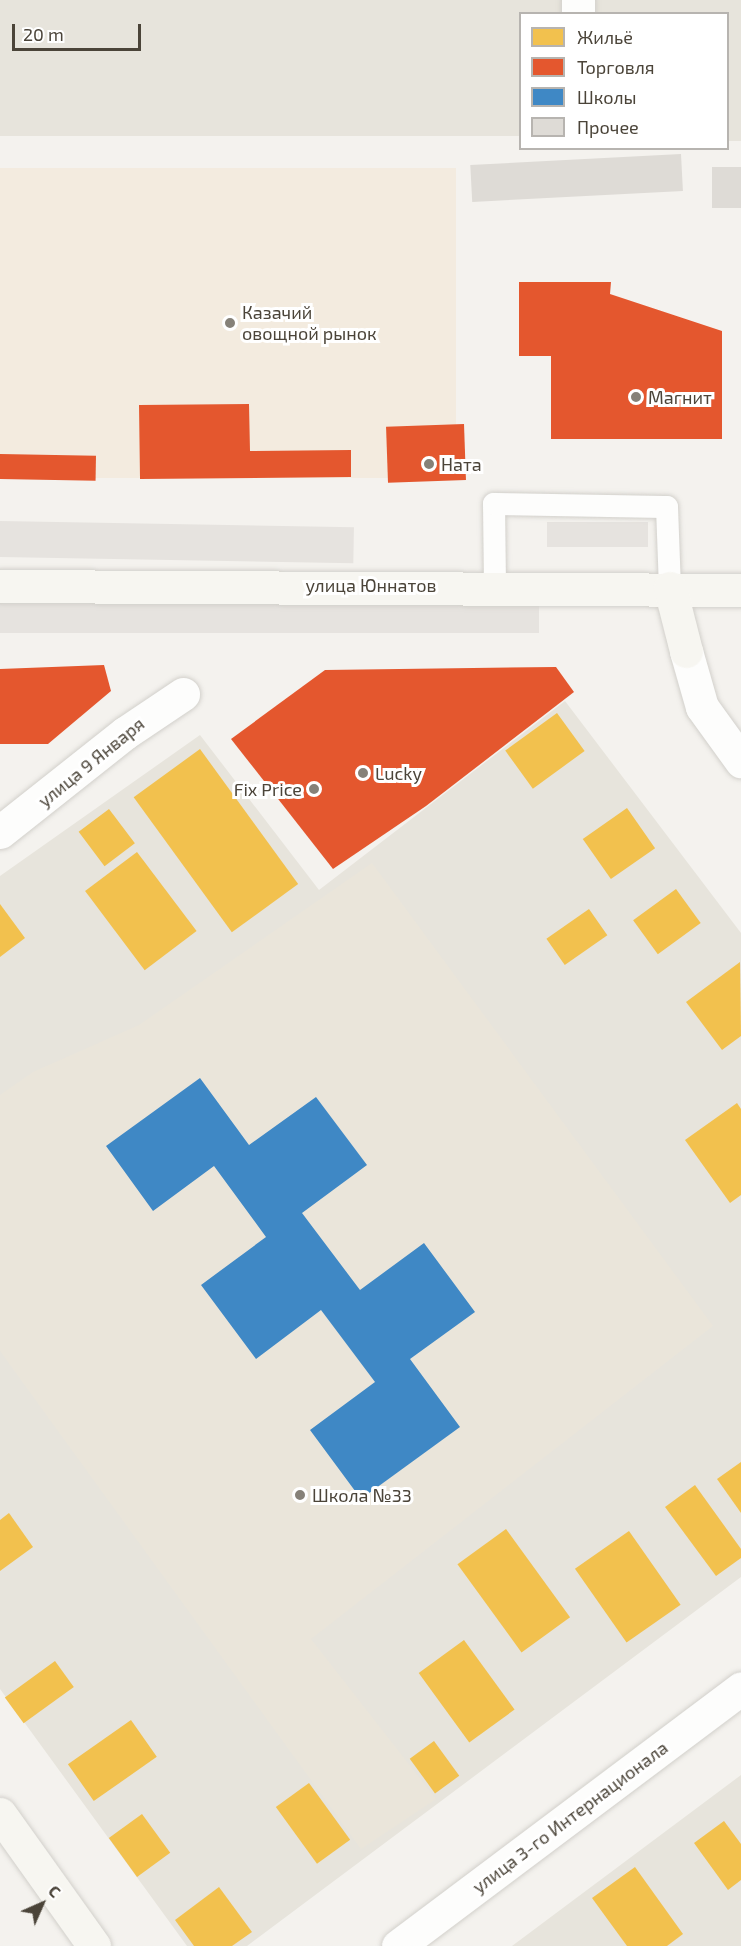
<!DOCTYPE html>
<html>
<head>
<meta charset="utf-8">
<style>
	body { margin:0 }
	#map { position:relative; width:741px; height:1946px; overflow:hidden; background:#f4f2ee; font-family:"Exo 2",sans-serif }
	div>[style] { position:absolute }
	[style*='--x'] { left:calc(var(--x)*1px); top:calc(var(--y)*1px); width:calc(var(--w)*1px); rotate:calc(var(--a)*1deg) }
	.residential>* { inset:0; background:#e7e4dc }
	.commercial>* { inset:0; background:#f3ebdf; transform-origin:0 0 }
	.education>* { inset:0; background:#eae5da }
	.parking>* { inset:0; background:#e6e3df; transform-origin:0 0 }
	.homes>* { inset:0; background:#f2c14e; transform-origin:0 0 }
	.shops>* { inset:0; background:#e4572e; transform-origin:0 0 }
	.schools>* { inset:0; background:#3f88c5 }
	.building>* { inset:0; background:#dedbd6; transform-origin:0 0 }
	.roads { filter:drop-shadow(0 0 2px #d2d0cb) drop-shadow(0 0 2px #d2d0cb) }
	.lane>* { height:22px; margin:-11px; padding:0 11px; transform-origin:11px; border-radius:11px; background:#fdfdfc }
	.street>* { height:33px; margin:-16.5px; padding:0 16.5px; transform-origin:16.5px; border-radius:16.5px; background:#fdfdfc }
	.secondary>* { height:33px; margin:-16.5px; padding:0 16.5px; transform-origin:16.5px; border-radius:16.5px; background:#f7f6f1 }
	.dots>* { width:16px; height:16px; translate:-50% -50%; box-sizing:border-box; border:3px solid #fff; border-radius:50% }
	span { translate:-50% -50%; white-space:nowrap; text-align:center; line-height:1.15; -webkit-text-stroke:6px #fff; paint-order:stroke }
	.poi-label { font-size:18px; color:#4b4439 }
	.left { translate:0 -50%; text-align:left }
	.right { translate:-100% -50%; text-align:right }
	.street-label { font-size:18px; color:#4b4439 }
	.legend { position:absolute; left:519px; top:12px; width:210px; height:138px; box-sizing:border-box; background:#fff; border:2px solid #b7b4b0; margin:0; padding:8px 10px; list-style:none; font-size:18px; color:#4b4439 }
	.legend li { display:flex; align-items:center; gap:12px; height:30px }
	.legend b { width:30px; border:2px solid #b7b4b0 }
	.north { position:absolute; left:12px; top:1874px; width:60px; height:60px; -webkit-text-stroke:4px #fff; paint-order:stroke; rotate:45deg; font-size:16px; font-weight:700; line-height:24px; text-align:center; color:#4b4439 }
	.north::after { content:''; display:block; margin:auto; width:21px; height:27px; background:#4b4439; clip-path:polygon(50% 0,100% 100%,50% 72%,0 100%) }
	.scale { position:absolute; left:12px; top:24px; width:129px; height:27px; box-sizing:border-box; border:3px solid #4b4439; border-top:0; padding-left:8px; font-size:18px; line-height:21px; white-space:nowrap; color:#4b4439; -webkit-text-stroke:4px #fff; paint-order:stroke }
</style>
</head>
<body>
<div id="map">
	<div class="residential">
		<i style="clip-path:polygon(0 0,741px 0,741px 141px,728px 141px,728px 14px,520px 14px,520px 136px,0 136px)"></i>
		<i style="clip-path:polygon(565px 701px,741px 933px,741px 1577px,247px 1946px,187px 1946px,0 1689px,0 876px,200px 735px,319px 890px)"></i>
		<i style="clip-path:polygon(741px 1775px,741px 1946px,512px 1946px)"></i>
	</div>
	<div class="commercial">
		<i style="left:0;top:168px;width:456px;height:310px"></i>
	</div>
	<div class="education">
		<i style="clip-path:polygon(372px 863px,713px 1326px,311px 1639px,436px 1799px,361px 1849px,0 1351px,0 1095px,33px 1072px,139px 1025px)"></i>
	</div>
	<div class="parking">
		<i style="left:0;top:521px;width:354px;height:36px;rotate:1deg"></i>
		<i style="left:547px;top:522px;width:101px;height:25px"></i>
		<i style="left:539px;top:598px;width:35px;height:539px;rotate:90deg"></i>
	</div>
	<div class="homes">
		<i style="left:557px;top:713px;width:47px;height:64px;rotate:54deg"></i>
		<i style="left:200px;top:749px;width:167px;height:82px;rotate:54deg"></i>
		<i style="left:627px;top:808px;width:49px;height:54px;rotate:55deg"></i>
		<i style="left:109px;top:809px;width:43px;height:38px;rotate:53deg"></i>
		<i style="left:137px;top:852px;width:99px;height:65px;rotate:53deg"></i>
		<i style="left:676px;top:889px;width:42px;height:53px;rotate:54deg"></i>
		<i style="clip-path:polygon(0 904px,25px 938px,0 957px)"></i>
		<i style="left:589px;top:909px;width:32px;height:52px;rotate:55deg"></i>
		<i style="clip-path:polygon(740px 962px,741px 1036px,722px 1050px,686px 1002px)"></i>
		<i style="clip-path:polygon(737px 1103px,741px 1109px,741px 1195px,730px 1203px,685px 1140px)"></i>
		<i style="clip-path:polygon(741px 1462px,741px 1513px,717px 1479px)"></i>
		<i style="clip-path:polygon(695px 1485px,741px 1549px,741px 1558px,716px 1576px,665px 1507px)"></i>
		<i style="clip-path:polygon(9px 1513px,33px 1547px,0 1571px,0 1520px)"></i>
		<i style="left:506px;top:1529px;width:109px;height:60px;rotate:54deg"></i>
		<i style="left:629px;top:1531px;width:90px;height:66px;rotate:55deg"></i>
		<i style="left:464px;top:1640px;width:86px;height:56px;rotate:54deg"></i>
		<i style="left:55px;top:1661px;width:32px;height:62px;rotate:54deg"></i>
		<i style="left:131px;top:1720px;width:45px;height:77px;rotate:55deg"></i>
		<i style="left:434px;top:1741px;width:43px;height:30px;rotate:54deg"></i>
		<i style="left:309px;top:1783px;width:70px;height:41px;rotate:54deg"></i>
		<i style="left:142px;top:1814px;width:48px;height:41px;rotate:54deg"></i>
		<i style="clip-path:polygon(724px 1821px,741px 1844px,741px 1880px,728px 1890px,694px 1843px)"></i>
		<i style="clip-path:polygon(635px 1867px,683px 1934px,667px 1946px,627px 1946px,592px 1898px)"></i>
		<i style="clip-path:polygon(219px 1887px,252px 1932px,232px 1946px,194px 1946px,175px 1920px)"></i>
	</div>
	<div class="shops">
		<i style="clip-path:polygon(519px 282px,611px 282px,610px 294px,722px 331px,722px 439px,551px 439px,551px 356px,519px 356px)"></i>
		<i style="clip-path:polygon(249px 404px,250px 451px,351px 450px,351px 477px,140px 479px,139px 405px)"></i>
		<i style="left:464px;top:424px;width:56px;height:78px;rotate:88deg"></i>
		<i style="left:0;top:454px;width:96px;height:25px;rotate:1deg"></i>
		<i style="clip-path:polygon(104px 665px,111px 691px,48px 744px,0 744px,0 669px)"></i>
		<i style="clip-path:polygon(556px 667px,574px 692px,426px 806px,333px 869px,231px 739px,325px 670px)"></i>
	</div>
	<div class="schools">
		<i style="clip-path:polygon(200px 1078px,249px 1145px,316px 1097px,367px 1165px,302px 1213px,360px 1290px,424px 1243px,475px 1312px,410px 1359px,460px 1427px,361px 1499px,310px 1430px,375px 1382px,321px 1310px,256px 1359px,201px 1285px,266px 1237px,214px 1166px,153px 1211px,106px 1146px)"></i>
	</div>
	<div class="building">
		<i style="left:681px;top:154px;width:37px;height:211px;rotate:87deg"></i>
		<i style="left:712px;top:167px;width:29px;height:41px"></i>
	</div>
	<div class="roads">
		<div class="lane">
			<i style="--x:495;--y:585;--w:81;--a:-90.7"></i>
			<i style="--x:494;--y:504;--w:173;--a:1"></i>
			<i style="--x:667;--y:507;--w:81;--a:87.9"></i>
		</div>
		<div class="street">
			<i style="--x:578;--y:0;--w:14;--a:90"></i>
			<i style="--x:686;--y:651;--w:58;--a:74.1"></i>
			<i style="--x:702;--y:707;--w:67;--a:54.2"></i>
			<i style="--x:0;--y:832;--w:159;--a:-38.4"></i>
			<i style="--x:125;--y:733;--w:70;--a:-33.9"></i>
			<i style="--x:398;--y:1946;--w:429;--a:-36.9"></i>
		</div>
		<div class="secondary">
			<i style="--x:0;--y:586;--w:741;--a:0.31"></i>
			<i style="--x:670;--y:588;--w:65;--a:75.7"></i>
			<i style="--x:0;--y:1814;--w:162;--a:54.5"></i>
		</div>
	</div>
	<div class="dots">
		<i style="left:230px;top:323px;background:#868178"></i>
		<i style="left:636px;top:397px;background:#868178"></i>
		<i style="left:429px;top:464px;background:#868178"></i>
		<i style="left:363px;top:773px;background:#868178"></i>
		<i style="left:314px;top:789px;background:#868178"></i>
		<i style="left:300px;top:1495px;background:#868178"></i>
	</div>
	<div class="poi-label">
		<span class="left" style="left:242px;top:323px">Казачий<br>овощной рынок</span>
		<span class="left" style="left:648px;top:397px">Магнит</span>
		<span class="left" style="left:441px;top:464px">Ната</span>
		<span class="left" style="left:375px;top:773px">Lucky</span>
		<span class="right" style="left:302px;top:789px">Fix Price</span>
		<span class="left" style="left:312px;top:1495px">Школа №33</span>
	</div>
	<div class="street-label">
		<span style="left:371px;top:585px">улица Юннатов</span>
		<span style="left:91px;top:762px;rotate:-39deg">улица 9 Января</span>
		<span style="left:570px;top:1817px;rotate:-37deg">улица 3-го Интернационала</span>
	</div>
	<ul class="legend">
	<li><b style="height:16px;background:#f2c14e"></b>Жильё</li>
	<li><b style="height:16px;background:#e4572e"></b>Торговля</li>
	<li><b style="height:16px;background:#3f88c5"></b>Школы</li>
	<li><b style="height:16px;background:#dedbd6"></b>Прочее</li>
	</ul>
	<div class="north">С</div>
	<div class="scale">20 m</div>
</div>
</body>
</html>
